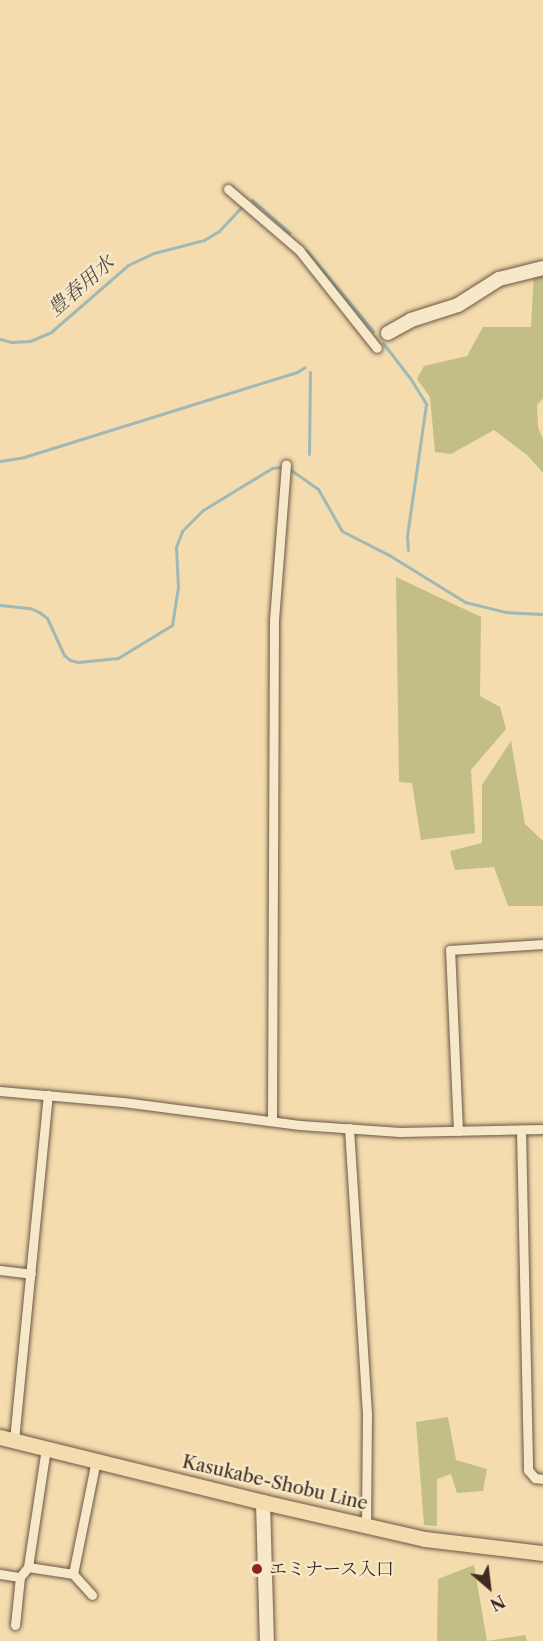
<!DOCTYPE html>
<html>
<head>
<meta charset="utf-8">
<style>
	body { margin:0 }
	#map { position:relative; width:543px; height:1641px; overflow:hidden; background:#f4dcae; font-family:"Libre Caslon Text","Noto Serif JP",serif }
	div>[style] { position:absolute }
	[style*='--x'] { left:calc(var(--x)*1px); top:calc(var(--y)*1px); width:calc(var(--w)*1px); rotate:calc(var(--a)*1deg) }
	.green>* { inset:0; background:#c2be85 }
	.stream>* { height:3px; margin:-1.5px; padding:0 1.5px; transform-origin:1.5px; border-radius:1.5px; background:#a0b9b5 }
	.roads { filter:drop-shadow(0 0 2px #6b5644) drop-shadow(0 0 2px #6b5644) }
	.street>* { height:9px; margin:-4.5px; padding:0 4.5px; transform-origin:4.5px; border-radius:4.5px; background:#f8e8ca }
	.secondary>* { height:14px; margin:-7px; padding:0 7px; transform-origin:7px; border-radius:7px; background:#f8e8ca }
	.primary>* { height:15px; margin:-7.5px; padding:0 7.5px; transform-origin:7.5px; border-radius:7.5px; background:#f4dcae }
	.dots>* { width:16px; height:16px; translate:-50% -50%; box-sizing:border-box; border:3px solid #f8e8ca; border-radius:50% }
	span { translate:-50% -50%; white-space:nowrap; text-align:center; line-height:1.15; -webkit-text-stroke:4.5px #f8e8ca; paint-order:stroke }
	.street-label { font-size:18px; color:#3d2a20 }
	.poi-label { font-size:18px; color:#3d2a20 }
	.left { translate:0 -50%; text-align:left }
	.water-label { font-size:20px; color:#564e45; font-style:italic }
	.north { position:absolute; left:459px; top:1557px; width:60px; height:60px; -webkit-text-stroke:4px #f8e8ca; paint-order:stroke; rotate:152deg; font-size:16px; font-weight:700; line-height:24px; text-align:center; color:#3d2a20 }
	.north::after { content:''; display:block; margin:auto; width:21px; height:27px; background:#3d2a20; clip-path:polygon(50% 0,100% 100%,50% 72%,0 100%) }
</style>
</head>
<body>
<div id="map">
	<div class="green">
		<i style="clip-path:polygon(534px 270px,543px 270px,543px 398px,537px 405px,538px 427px,543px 439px,543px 473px,527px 455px,494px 430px,451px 454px,435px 452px,430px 397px,417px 379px,424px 366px,467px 356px,483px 327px,531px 327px)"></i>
		<i style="clip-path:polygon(396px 577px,481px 617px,480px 696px,500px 707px,506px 729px,471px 770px,475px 833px,421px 840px,412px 783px,399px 782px)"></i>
		<i style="clip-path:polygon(511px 741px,525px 824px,543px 841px,543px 906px,508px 906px,494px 867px,455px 870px,450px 851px,482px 843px,482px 785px)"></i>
		<i style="clip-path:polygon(448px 1417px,456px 1460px,487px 1469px,483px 1491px,457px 1493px,451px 1474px,437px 1479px,437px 1526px,424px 1525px,416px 1422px)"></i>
		<i style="clip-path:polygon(474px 1565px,487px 1641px,525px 1635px,527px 1641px,437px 1641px,438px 1579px)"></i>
	</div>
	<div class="stream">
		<i style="--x:252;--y:200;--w:50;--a:41"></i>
		<i style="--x:307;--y:251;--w:104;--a:50.5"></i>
		<i style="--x:0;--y:339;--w:11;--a:15"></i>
		<i style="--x:11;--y:342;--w:19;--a:-3"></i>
		<i style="--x:30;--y:341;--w:23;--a:-23"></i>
		<i style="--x:51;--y:332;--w:102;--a:-41"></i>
		<i style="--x:128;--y:265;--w:29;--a:-25"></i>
		<i style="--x:154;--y:253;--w:52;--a:-14.6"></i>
		<i style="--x:204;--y:240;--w:17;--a:-31"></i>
		<i style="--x:219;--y:231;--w:33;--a:-47"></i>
		<i style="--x:383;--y:343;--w:44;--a:52.4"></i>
		<i style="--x:410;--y:378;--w:31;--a:58"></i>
		<i style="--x:426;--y:404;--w:133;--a:98.2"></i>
		<i style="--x:407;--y:536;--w:14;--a:86"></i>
		<i style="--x:309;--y:454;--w:82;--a:-89.3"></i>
		<i style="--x:0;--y:461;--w:24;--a:-9"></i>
		<i style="--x:24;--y:457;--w:286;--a:-17.3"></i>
		<i style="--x:297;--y:372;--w:9;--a:-32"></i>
		<i style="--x:291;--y:470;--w:33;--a:35"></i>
		<i style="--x:318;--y:489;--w:48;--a:60.3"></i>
		<i style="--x:342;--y:531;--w:53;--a:27.1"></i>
		<i style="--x:389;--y:555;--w:89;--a:31.7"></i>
		<i style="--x:465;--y:602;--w:41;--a:14"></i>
		<i style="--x:505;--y:612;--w:38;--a:3"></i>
		<i style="--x:0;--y:605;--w:30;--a:6"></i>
		<i style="--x:30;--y:608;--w:10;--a:24"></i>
		<i style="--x:39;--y:612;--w:10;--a:37"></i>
		<i style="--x:47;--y:618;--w:41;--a:65.3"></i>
		<i style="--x:64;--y:655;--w:8;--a:40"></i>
		<i style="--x:70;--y:660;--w:8;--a:14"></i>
		<i style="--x:78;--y:662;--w:40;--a:-5.7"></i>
		<i style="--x:118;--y:658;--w:63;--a:-31.4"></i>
		<i style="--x:172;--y:625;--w:37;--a:-81"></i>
		<i style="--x:178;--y:588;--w:41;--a:-92.8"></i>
		<i style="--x:176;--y:547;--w:17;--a:-69"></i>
		<i style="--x:182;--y:531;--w:30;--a:-45"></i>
		<i style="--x:203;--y:510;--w:81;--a:-31.3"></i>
		<i style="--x:272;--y:468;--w:8;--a:-7"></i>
	</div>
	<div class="roads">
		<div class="street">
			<i style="--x:228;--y:189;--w:94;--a:40.7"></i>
			<i style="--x:299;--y:250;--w:125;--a:51.5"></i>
			<i style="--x:0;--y:1091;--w:123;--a:5.1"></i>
			<i style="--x:123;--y:1102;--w:178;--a:7.4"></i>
			<i style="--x:300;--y:1125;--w:100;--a:4"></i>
			<i style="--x:400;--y:1132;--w:143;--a:-1.2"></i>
			<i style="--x:272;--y:1121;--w:501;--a:-89.77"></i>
			<i style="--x:274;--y:620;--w:156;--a:-85.6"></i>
			<i style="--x:349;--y:1128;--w:286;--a:86.4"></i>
			<i style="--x:367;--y:1413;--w:112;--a:90.5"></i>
			<i style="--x:521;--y:1130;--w:340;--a:88.8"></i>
			<i style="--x:528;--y:1470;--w:11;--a:49"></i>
			<i style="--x:535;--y:1478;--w:8;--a:7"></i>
			<i style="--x:458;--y:1131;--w:181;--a:-92.5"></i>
			<i style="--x:450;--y:950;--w:93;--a:-3.7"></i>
			<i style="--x:0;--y:1270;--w:31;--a:7"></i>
			<i style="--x:14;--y:1440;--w:347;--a:-84.4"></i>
			<i style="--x:28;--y:1567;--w:46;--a:8.8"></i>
			<i style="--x:0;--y:1574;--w:20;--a:9"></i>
			<i style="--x:92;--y:1595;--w:28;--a:-132"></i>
			<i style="--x:73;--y:1574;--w:116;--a:-78.6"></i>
			<i style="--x:15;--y:1625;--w:48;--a:-84.1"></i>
			<i style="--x:20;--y:1577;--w:13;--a:-51"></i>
			<i style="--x:28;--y:1567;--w:120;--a:-81.4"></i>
		</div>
		<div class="secondary">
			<i style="--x:388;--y:333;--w:26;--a:-29"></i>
			<i style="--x:411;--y:320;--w:49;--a:-17.7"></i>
			<i style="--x:458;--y:305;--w:49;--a:-32.4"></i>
			<i style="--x:499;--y:279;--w:45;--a:-14"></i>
			<i style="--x:263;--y:1502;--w:139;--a:88.4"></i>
		</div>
		<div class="primary">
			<i style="--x:0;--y:1437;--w:271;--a:13.9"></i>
			<i style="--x:263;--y:1502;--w:166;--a:12.9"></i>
			<i style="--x:425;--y:1539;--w:119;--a:6.8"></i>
		</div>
	</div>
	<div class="dots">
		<i style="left:257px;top:1569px;background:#8f2418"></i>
	</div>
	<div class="street-label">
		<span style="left:275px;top:1483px;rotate:13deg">Kasukabe-Shobu Line</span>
	</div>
	<div class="poi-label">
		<span class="left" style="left:269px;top:1569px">エミナース入口</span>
	</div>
	<div class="water-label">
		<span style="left:81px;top:286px;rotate:-41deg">豊春用水</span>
	</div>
	<div class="north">N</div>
</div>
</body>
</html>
